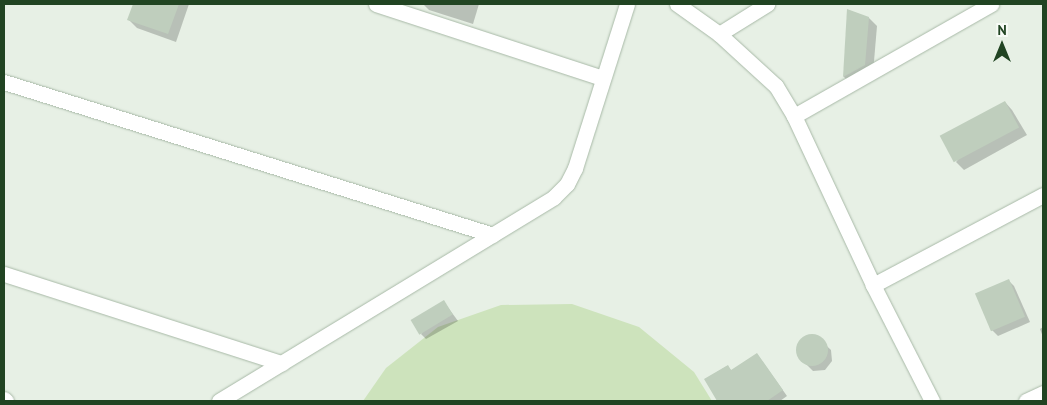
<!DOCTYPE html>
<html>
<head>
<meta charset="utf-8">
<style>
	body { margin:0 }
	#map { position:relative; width:1047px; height:405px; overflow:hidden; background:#e7f0e5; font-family:"PT Sans",sans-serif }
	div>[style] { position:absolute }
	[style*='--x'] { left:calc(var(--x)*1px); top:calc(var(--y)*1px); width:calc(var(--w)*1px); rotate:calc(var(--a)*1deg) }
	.green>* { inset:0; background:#cde3bc }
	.shadow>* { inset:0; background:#0003 }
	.building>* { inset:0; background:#bfcebd; transform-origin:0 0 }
	.round { border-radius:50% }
	.roads { filter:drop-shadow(0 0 1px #a8b9a7) drop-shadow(0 0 1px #a8b9a7) }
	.street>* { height:15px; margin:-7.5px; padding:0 7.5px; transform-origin:7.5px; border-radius:7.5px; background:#fff }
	span { translate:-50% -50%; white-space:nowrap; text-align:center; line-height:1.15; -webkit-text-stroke:4px #f7fbf6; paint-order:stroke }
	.frame { position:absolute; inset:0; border:5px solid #214422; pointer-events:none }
	.north { position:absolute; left:977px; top:20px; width:50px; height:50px; -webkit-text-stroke:4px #f7fbf6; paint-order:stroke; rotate:0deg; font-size:14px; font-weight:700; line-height:20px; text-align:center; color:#214422 }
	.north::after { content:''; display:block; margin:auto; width:18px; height:22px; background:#214422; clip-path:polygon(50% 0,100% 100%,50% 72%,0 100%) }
</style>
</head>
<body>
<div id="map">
	<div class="green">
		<i style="clip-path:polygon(572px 304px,639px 327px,694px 372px,712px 401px,363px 401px,386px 368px,438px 327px,501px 305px)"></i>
	</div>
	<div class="shadow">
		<i style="clip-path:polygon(134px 4px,189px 4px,176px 42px,137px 28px,129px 20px)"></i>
		<i style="clip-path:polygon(423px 4px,479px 4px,473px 24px,429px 10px)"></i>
		<i style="clip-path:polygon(848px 10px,869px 18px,877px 26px,873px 73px,852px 85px,844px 77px)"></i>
		<i style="clip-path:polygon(1005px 102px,1012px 110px,1027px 135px,964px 170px,956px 162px)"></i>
		<i style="clip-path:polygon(1008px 280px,1014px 286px,1030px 322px,998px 336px,992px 330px)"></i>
		<i style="clip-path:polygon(444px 302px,458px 321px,426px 339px,421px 334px)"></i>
		<i style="clip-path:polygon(1043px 327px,1043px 337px,1040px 329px)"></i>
		<i style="clip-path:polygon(816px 336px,831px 350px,832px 361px,825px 370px,813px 371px,799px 357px,798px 346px,805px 337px)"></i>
		<i style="clip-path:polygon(757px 354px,787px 396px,780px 401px,719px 401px,706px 379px,727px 366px,732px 371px)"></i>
	</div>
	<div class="building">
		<i style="clip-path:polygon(133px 4px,179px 4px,168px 34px,127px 20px)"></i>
		<i style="clip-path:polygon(847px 9px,869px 17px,865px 65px,843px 77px)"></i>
		<i style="left:1005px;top:101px;width:30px;height:74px;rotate:62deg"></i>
		<i style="left:1009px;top:279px;width:41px;height:37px;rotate:67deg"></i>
		<i style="left:444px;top:300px;width:17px;height:39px;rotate:59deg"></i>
		<i class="round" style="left:796px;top:334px;width:32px;height:32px"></i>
		<i style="clip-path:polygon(757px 353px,783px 390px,767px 401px,717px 401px,704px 379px,728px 365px,731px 370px)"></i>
	</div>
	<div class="roads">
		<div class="street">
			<i style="--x:376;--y:4;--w:239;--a:18.1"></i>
			<i style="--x:677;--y:4;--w:52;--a:35.5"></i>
			<i style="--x:719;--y:34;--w:77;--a:42.4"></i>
			<i style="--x:776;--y:86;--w:35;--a:59"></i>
			<i style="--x:794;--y:116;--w:187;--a:64.9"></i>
			<i style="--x:873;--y:285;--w:130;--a:63"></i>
			<i style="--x:719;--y:34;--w:57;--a:-32"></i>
			<i style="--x:4;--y:82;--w:512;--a:17.37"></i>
			<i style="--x:794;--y:116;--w:227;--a:-29.6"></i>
			<i style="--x:4;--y:274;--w:292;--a:17.8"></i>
			<i style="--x:873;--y:285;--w:192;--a:-27.9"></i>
			<i style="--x:4;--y:399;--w:3;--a:45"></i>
			<i style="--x:219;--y:401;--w:392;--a:-31.3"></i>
			<i style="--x:554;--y:197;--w:18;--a:-45"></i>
			<i style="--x:567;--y:184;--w:18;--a:-63"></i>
			<i style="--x:575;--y:168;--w:172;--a:-72.4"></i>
			<i style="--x:1026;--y:401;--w:19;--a:-25"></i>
		</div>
	</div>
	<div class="frame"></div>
	<div class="north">N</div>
</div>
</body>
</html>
